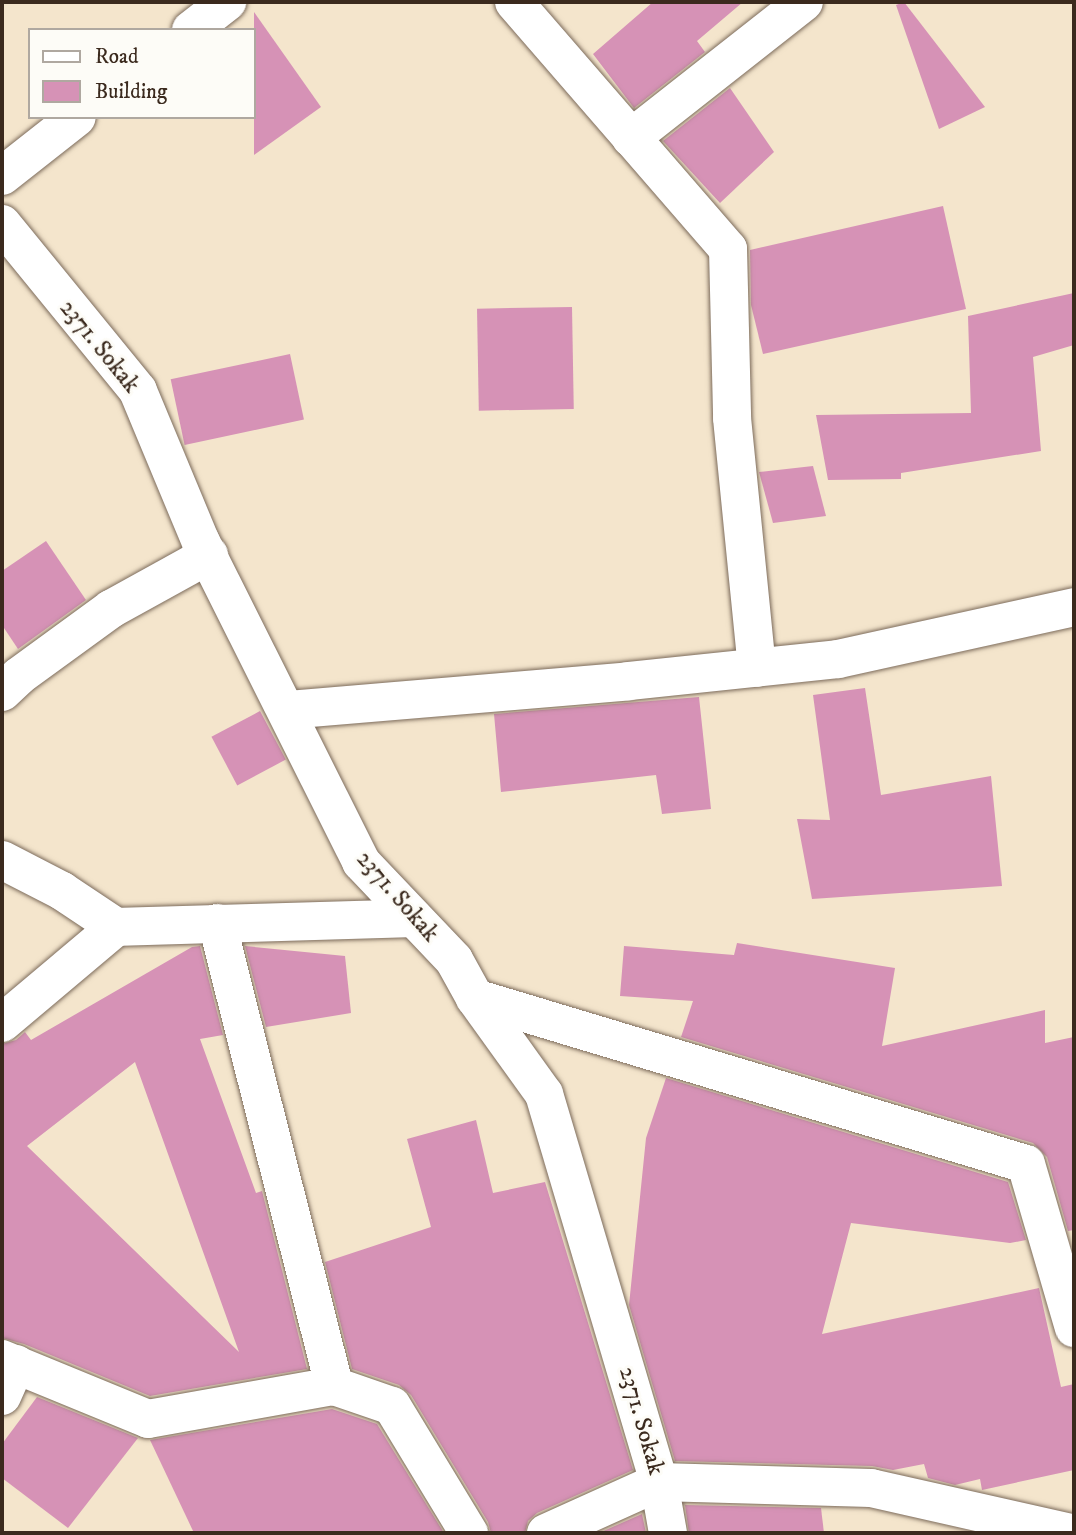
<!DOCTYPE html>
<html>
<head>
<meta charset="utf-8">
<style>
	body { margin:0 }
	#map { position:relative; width:1076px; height:1535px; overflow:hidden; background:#f4e5cc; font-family:"IM FELL DW Pica",serif }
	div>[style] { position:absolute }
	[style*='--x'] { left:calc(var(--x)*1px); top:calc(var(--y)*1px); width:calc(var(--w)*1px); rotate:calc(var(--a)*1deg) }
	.building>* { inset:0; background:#d692b6; transform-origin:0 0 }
	.roads { filter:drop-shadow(0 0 2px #7c6b5b) drop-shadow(0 0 2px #7c6b5b) }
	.street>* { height:38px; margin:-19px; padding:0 19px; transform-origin:19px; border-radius:19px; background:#fff }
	span { translate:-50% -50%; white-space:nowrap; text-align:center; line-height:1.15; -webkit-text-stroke:6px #fdfcf7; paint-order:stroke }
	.street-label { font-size:24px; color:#3b2a1e }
	.frame { position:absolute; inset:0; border:4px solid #3b2a1e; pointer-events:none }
	.legend { position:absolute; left:28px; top:28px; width:228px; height:91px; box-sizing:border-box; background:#fdfcf7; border:2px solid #afa8a0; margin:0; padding:9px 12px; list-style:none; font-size:21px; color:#3b2a1e }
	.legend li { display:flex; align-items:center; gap:14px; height:35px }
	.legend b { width:35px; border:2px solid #afa8a0 }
</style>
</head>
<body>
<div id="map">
	<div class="building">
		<i style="clip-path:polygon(653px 2px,743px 2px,697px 41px,705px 52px,634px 108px,593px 54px)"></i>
		<i style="clip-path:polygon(904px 2px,985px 107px,939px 129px,896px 5px)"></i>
		<i style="clip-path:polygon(254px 12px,321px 107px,254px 155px)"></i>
		<i style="clip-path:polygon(730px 88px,774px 152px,720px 203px,663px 141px)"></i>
		<i style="clip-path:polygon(943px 206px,966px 309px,763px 354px,751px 305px,750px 250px)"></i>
		<i style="clip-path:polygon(1074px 293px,1074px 345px,1033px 357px,1041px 451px,901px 473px,901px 479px,828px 480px,816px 415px,971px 413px,968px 316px)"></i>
		<i style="left:572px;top:307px;width:102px;height:95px;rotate:89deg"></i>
		<i style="left:290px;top:354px;width:67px;height:122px;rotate:78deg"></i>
		<i style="clip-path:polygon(813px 466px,826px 516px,773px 523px,759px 472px)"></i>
		<i style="clip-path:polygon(46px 541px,86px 600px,18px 649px,2px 625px,2px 571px)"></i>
		<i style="clip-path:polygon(865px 688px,881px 795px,991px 776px,1002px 886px,812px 899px,797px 819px,830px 820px,813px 695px)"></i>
		<i style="clip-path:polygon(699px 697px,711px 809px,662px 814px,656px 775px,501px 792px,494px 714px)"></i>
		<i style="left:260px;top:711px;width:55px;height:55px;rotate:62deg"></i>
		<i style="clip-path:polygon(737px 943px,895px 968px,882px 1046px,1045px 1010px,1045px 1043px,1074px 1037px,1074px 1230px,1068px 1231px,1047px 1157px,1033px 1143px,681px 1037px,693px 1001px,620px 996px,624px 946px,734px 955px)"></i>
		<i style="clip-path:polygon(evenodd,200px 946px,223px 1035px,200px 1039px,256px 1193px,262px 1191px,307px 1369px,150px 1396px,24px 1344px,2px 1338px,2px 1044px,16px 1040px,25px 1032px,31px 1040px,192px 947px,200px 946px,135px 1062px,239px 1352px,27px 1146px,135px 1062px)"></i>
		<i style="clip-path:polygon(245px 946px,345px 956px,351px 1013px,266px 1027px)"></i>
		<i style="clip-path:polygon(666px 1078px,1008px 1182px,1026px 1240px,1010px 1243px,851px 1223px,822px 1334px,1039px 1288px,1061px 1387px,1074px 1384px,1074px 1470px,982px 1490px,980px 1479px,955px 1485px,928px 1478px,924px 1464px,893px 1470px,872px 1466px,675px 1461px,629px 1305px,646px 1138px)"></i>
		<i style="clip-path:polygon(476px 1120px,493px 1193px,545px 1182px,633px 1470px,537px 1513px,528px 1521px,525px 1533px,491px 1533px,488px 1522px,411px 1395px,399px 1385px,352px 1369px,325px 1262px,431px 1227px,407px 1139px)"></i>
		<i style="clip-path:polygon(37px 1397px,138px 1438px,68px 1528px,2px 1478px,2px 1444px)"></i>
		<i style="clip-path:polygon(332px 1409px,377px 1424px,444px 1533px,194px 1533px,150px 1440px)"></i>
		<i style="clip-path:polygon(685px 1505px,821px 1508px,824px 1533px,689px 1533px)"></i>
		<i style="clip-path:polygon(642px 1514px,646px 1533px,599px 1533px)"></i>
	</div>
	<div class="roads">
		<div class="street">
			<i style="--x:514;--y:2;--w:327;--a:49.1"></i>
			<i style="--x:728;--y:249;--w:169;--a:88.6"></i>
			<i style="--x:732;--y:418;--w:251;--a:84.3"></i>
			<i style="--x:191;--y:30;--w:46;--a:-37.9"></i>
			<i style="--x:631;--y:138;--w:220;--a:-38.2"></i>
			<i style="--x:2;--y:176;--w:95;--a:-38.2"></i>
			<i style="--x:2;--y:224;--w:215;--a:50.8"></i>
			<i style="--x:138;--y:391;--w:164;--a:67.4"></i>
			<i style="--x:201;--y:542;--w:358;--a:63.4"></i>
			<i style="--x:361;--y:862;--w:135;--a:46.5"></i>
			<i style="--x:454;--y:960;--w:43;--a:61.1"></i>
			<i style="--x:475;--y:998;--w:118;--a:54.3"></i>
			<i style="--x:544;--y:1094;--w:405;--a:73.5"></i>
			<i style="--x:659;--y:1482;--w:52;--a:80"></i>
			<i style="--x:2;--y:692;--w:23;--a:-43"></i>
			<i style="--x:19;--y:676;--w:114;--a:-36.1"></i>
			<i style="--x:111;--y:609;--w:112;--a:-28.9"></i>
			<i style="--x:287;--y:710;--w:343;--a:-4.8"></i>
			<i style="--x:629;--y:681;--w:210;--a:-6"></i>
			<i style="--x:838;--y:659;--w:242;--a:-12.4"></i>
			<i style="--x:2;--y:860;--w:68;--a:27.3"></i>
			<i style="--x:62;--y:891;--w:65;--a:33.7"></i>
			<i style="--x:116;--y:927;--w:297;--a:-1.7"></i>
			<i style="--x:217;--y:923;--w:478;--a:75.8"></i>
			<i style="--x:475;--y:998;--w:575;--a:16.77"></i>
			<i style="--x:1026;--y:1164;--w:171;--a:73.7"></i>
			<i style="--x:2;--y:1023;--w:149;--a:-40.1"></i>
			<i style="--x:2;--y:1359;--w:158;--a:22.3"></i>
			<i style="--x:148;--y:1419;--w:189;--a:-10.1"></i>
			<i style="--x:334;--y:1386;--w:61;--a:19"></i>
			<i style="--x:392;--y:1406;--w:149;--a:58.8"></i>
			<i style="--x:2;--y:1396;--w:35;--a:-66"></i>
			<i style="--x:546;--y:1533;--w:124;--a:-24.3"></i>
			<i style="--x:659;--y:1482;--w:212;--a:1.6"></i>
			<i style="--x:871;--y:1488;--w:204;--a:12.7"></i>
		</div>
	</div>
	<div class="street-label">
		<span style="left:99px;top:347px;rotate:51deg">2371. Sokak</span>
		<span style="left:397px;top:897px;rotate:49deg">2371. Sokak</span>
		<span style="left:641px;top:1421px;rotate:74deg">2371. Sokak</span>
	</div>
	<div class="frame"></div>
	<ul class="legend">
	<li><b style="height:9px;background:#fff"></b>Road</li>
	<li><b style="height:19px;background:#d692b6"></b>Building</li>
	</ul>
</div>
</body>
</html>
